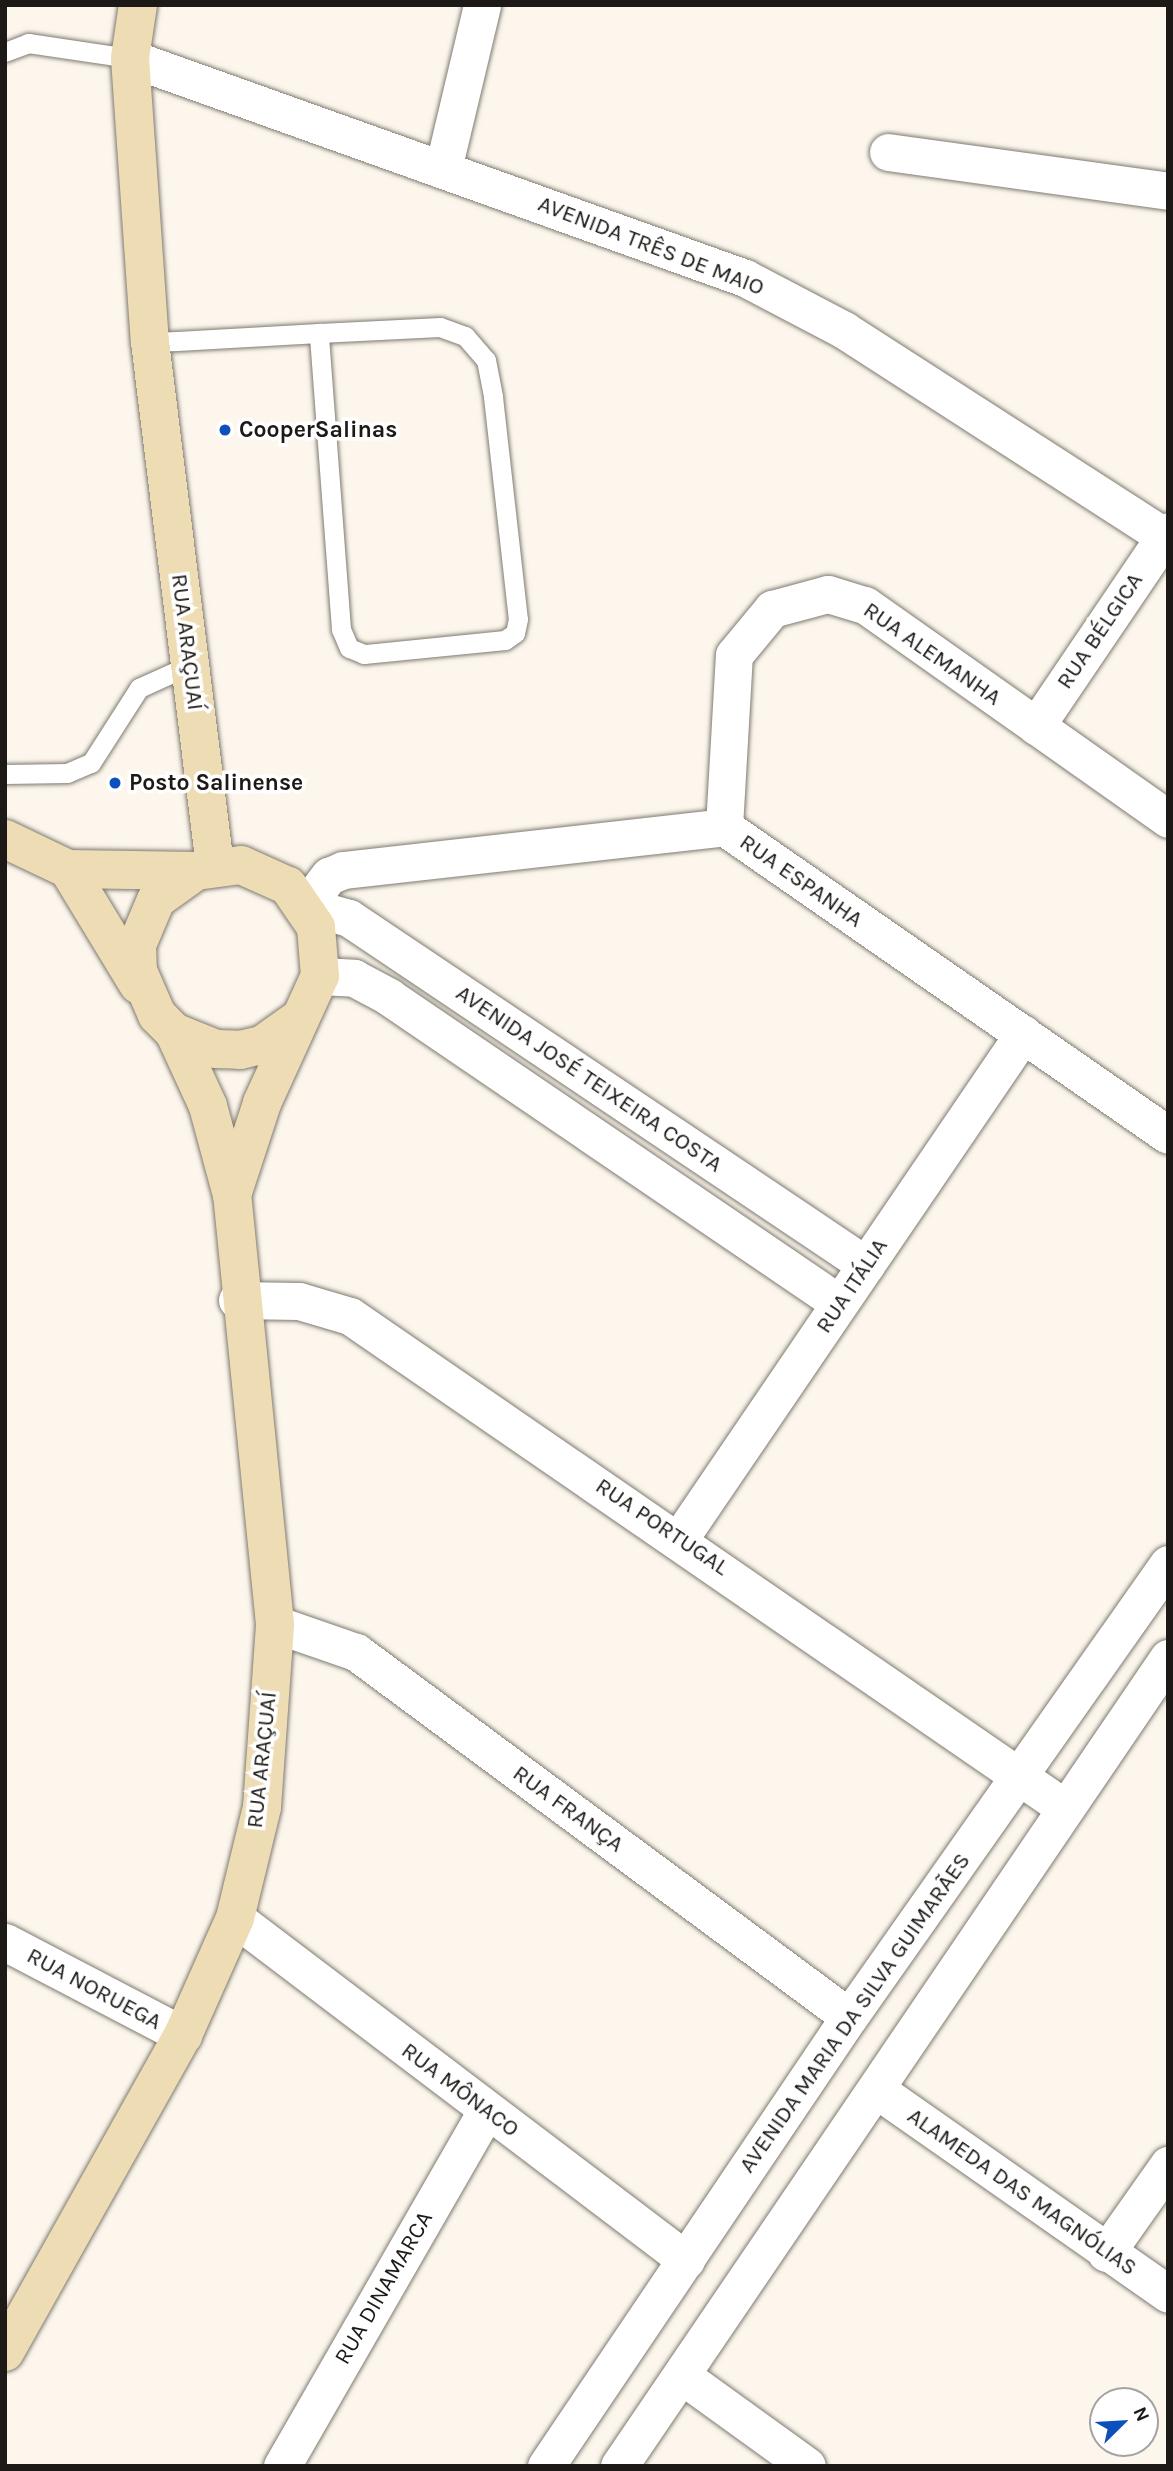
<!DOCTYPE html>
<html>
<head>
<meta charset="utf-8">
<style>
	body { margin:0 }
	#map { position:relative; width:1173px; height:2471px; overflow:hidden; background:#fcf6ec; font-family:Karla,sans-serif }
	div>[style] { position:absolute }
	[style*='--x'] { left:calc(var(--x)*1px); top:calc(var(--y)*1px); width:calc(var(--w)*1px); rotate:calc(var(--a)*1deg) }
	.roads { filter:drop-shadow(0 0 2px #7f7a71) drop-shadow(0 0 2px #7f7a71) }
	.lane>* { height:19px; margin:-9.5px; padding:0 9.5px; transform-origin:9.5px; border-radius:9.5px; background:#fff }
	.street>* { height:37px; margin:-18.5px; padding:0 18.5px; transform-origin:18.5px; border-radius:18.5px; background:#fff }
	.secondary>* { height:38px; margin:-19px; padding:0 19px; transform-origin:19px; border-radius:19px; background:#eeddb4 }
	.dots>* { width:19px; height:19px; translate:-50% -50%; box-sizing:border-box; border:4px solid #fff; border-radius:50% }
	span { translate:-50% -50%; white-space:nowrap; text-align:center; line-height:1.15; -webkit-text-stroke:7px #fff; paint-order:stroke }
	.street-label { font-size:23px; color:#1c1916 }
	.poi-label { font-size:23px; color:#1c1916; font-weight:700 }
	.left { translate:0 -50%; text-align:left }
	.frame { position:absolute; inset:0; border:7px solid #1c1916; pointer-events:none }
	.north { position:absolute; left:1089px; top:2387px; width:70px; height:70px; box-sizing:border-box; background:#fff; border:2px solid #a4a3a2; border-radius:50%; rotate:66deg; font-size:19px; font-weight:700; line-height:28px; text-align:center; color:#1c1916 }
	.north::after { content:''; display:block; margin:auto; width:24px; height:32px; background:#0e50bb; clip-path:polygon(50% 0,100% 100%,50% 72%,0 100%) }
</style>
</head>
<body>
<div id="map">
	<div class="roads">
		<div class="lane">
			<i style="--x:5;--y:52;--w:25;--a:-21"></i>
			<i style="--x:28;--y:43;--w:103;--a:8.4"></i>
			<i style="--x:150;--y:342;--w:27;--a:-2"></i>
			<i style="--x:177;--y:341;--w:142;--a:-3.2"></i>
			<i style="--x:319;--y:333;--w:121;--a:-2.8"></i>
			<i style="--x:440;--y:327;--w:27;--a:20"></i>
			<i style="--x:465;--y:336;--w:32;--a:49"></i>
			<i style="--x:486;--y:360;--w:38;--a:79"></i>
			<i style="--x:493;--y:397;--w:223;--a:83.6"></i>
			<i style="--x:518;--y:619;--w:14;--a:102"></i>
			<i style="--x:515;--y:633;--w:12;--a:145"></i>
			<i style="--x:505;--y:640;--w:142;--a:174.3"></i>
			<i style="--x:364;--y:654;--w:16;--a:-158"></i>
			<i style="--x:349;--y:648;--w:21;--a:-113"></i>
			<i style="--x:341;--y:629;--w:297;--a:-94.3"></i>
			<i style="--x:5;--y:774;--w:62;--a:-0.9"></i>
			<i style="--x:67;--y:773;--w:26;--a:-23"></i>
			<i style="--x:91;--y:763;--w:89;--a:-57.4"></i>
			<i style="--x:139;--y:688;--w:56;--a:-24.3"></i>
		</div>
		<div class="street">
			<i style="--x:130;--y:58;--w:653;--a:19.68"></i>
			<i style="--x:745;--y:278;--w:112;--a:27.7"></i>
			<i style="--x:844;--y:330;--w:386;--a:32.8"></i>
			<i style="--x:888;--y:152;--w:283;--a:7.9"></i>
			<i style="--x:443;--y:169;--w:169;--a:-76.6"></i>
			<i style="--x:1036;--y:726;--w:235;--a:-55.9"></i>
			<i style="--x:724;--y:827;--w:172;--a:-86.7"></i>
			<i style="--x:734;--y:655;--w:60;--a:-50.4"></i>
			<i style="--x:772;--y:609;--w:58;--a:-15"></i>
			<i style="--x:828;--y:594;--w:39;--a:17"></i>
			<i style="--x:865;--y:605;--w:371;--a:35.2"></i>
			<i style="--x:320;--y:976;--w:34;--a:3"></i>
			<i style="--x:354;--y:978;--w:40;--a:28"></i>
			<i style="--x:389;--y:997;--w:544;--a:34.22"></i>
			<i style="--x:866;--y:1265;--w:623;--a:-146.13"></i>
			<i style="--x:349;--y:918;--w:45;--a:-164.4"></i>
			<i style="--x:306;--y:906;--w:38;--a:-53"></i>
			<i style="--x:329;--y:876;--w:15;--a:-23"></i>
			<i style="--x:343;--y:870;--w:383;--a:-6.4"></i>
			<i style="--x:724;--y:827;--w:540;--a:34.75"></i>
			<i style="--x:237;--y:1300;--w:62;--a:0.9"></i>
			<i style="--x:299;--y:1301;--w:53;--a:16.4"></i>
			<i style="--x:350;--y:1316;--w:868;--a:34.53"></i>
			<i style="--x:680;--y:1538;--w:610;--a:-55.76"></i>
			<i style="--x:275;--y:1624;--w:86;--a:19.1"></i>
			<i style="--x:356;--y:1652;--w:613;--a:36.51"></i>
			<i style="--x:235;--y:1918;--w:566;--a:37.17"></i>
			<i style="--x:5;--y:1942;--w:201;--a:27.6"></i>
			<i style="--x:877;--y:2090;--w:355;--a:35"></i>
			<i style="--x:1106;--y:2253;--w:108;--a:-54.8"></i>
			<i style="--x:681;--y:2375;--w:155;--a:35.8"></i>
			<i style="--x:282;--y:2466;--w:409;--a:-60.1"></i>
			<i style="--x:546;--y:2466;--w:542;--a:-55.99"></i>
			<i style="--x:849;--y:2017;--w:554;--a:-54.85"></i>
			<i style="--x:619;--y:2466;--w:977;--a:-55.81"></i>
		</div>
		<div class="secondary">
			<i style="--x:138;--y:5;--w:54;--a:98.6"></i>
			<i style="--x:130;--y:58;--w:285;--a:86"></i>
			<i style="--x:150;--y:342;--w:528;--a:82.93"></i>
			<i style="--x:5;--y:839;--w:70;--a:25.5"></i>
			<i style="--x:68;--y:869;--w:128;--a:0.9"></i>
			<i style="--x:68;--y:869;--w:135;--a:58.7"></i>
			<i style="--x:232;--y:1195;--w:97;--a:-71.9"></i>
			<i style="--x:262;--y:1103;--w:140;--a:-65.5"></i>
			<i style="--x:320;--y:976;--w:49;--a:-94.7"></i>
			<i style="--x:316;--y:927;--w:50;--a:-124.3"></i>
			<i style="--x:288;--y:886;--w:51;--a:-155.9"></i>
			<i style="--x:241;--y:865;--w:45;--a:172.4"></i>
			<i style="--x:196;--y:871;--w:49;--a:144.1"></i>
			<i style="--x:156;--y:900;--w:49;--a:112.9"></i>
			<i style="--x:137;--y:945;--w:26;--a:88"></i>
			<i style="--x:138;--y:971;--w:48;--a:66.6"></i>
			<i style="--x:157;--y:1015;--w:24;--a:45"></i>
			<i style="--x:174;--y:1032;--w:45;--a:22"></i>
			<i style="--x:216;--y:1049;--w:24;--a:2"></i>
			<i style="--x:240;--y:1050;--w:23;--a:-13"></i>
			<i style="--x:262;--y:1045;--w:47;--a:-35.4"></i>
			<i style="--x:5;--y:2352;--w:364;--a:-60.7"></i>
			<i style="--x:183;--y:2035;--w:128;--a:-66"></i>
			<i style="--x:235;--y:1918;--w:114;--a:-76.3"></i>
			<i style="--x:262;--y:1807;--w:183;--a:-85.9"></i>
			<i style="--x:275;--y:1624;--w:431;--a:-95.7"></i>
			<i style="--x:232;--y:1195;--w:92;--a:-105.1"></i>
			<i style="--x:208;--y:1106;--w:81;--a:-114.7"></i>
		</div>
	</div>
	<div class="dots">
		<i style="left:225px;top:430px;background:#0e50bb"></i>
		<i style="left:115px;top:783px;background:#0e50bb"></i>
	</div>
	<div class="street-label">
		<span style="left:651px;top:246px;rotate:21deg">AVENIDA TRÊS DE MAIO</span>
		<span style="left:1100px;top:631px;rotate:-56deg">RUA BÉLGICA</span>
		<span style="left:187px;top:642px;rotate:83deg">RUA ARAÇUAÍ</span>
		<span style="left:932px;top:654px;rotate:35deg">RUA ALEMANHA</span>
		<span style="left:801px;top:881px;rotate:35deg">RUA ESPANHA</span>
		<span style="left:589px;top:1079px;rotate:34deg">AVENIDA JOSÉ TEIXEIRA COSTA</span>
		<span style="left:852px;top:1286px;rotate:-56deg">RUA ITÁLIA</span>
		<span style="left:662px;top:1527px;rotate:34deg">RUA PORTUGAL</span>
		<span style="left:262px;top:1760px;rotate:-84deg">RUA ARAÇUAÍ</span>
		<span style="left:568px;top:1809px;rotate:36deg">RUA FRANÇA</span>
		<span style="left:94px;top:1989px;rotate:28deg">RUA NORUEGA</span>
		<span style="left:855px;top:2013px;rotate:-55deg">AVENIDA MARIA DA SILVA GUIMARÃES</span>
		<span style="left:460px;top:2090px;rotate:37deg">RUA MÔNACO</span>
		<span style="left:1022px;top:2192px;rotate:35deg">ALAMEDA DAS MAGNÓLIAS</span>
		<span style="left:384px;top:2288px;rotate:-60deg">RUA DINAMARCA</span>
	</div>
	<div class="poi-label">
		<span class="left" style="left:239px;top:430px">CooperSalinas</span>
		<span class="left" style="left:129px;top:783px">Posto Salinense</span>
	</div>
	<div class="frame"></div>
	<div class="north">N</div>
</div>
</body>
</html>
